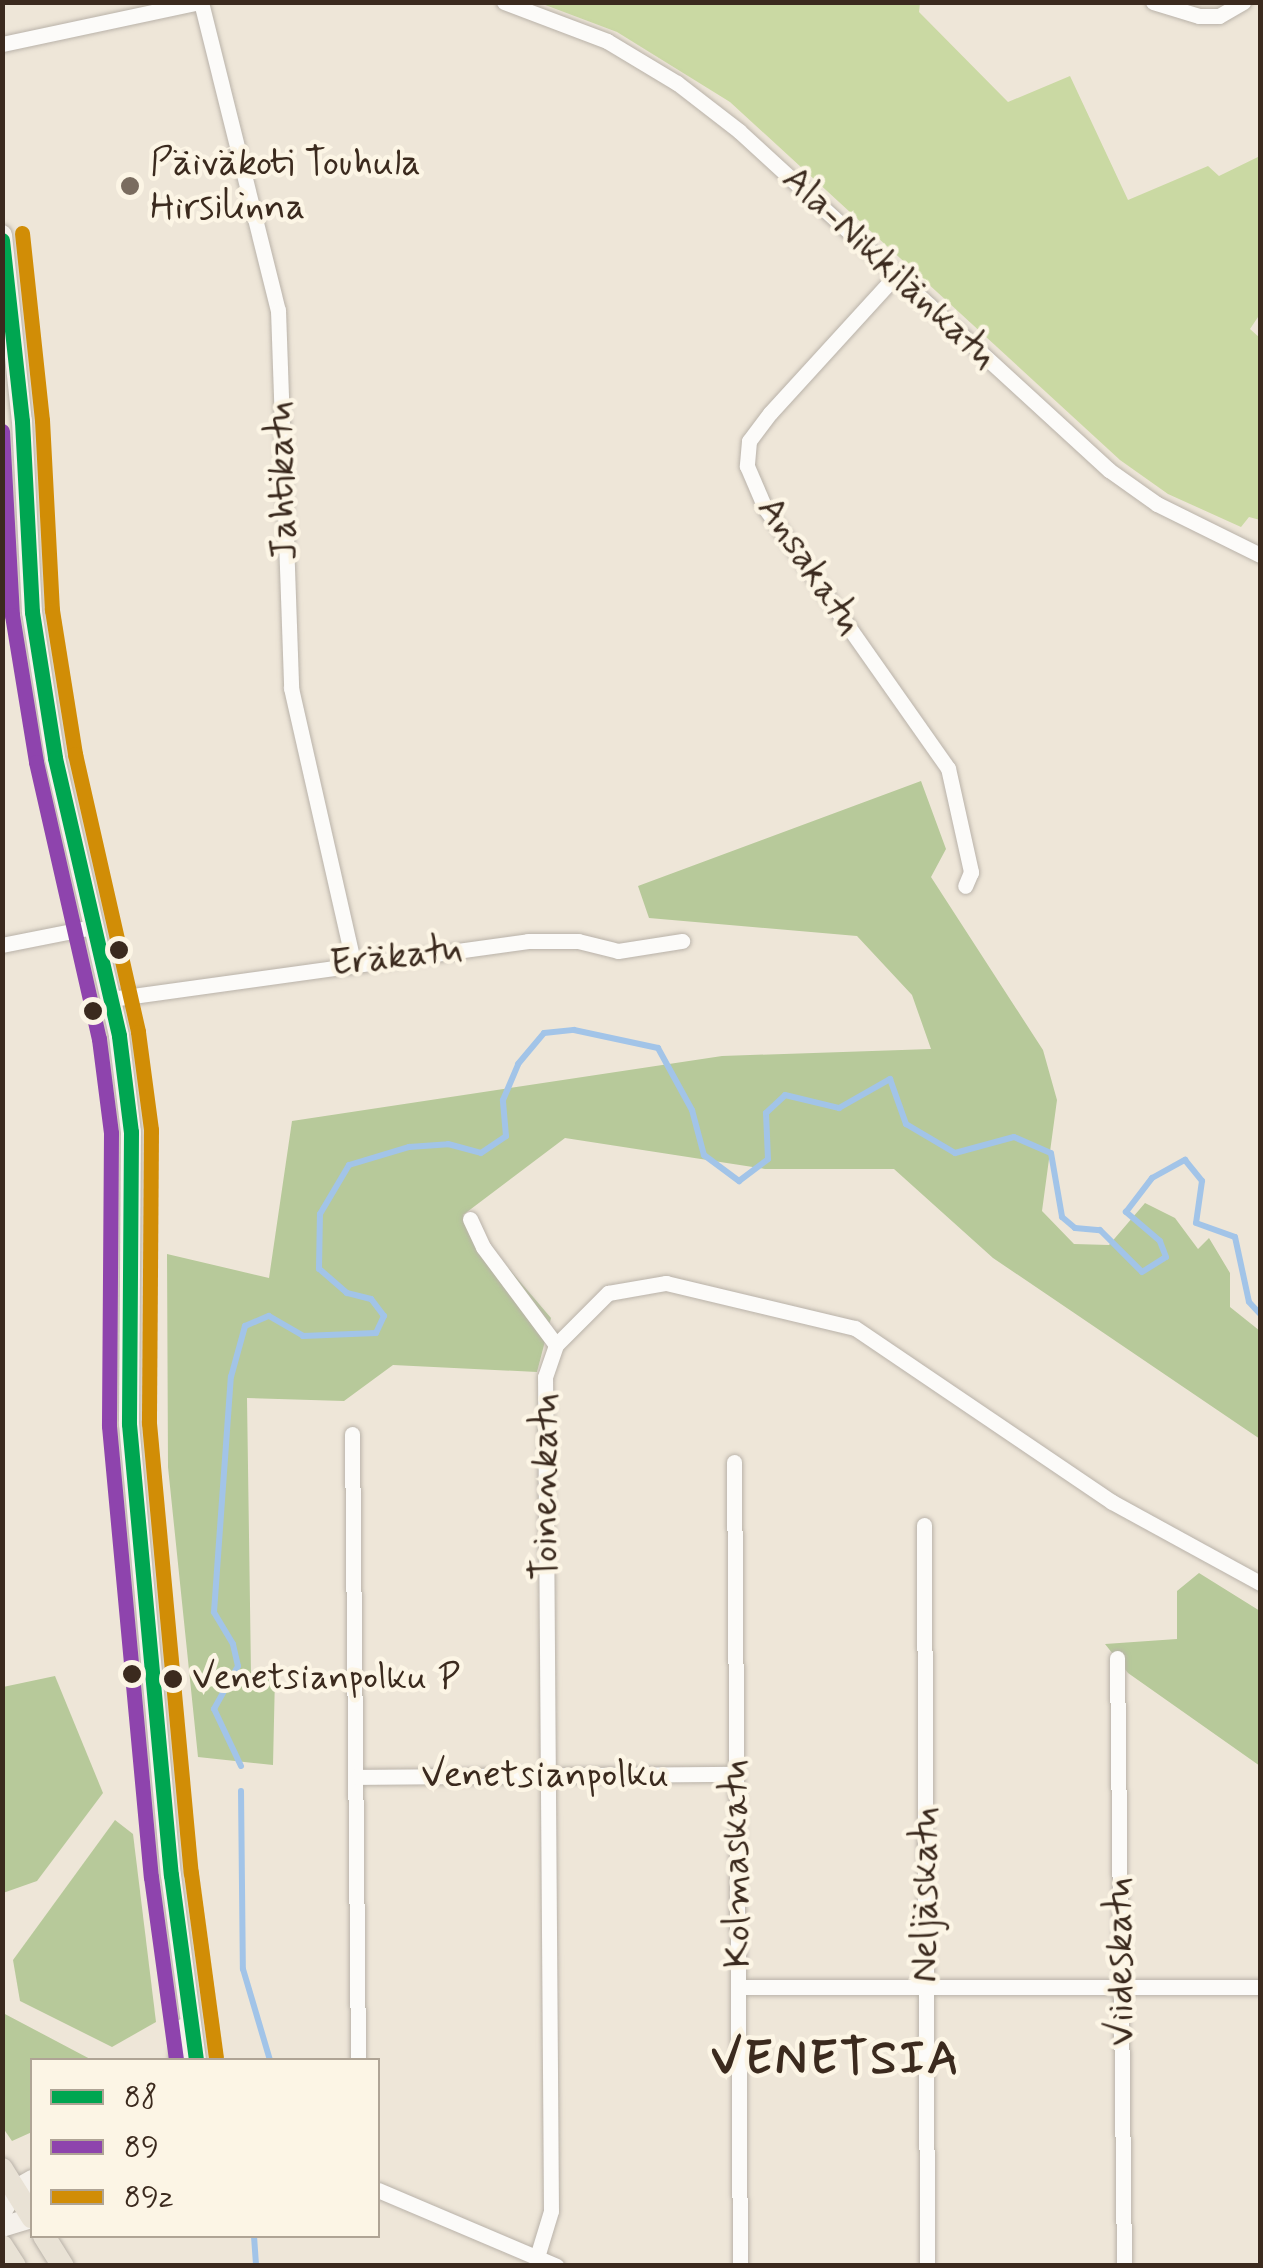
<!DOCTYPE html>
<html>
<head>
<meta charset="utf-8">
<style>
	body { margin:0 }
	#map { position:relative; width:1263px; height:2268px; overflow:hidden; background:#eee6d8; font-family:Mynerve,sans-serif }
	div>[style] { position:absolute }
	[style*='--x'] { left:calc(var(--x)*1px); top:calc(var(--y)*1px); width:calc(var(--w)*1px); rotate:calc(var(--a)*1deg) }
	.green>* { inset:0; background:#cad9a3 }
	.forest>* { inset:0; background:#b7c99a }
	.stream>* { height:6px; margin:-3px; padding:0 3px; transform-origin:3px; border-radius:3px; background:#a2c4e8 }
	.roads { filter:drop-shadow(0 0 2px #b9b2a9) drop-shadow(0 0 2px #b9b2a9) }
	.street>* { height:15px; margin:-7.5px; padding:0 7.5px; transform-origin:7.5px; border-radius:7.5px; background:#fcfbf9 }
	.secondary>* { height:20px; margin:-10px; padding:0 10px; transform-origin:10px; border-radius:10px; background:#f5f1eb }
	.primary>* { height:22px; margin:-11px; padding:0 11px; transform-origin:11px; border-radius:11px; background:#e9e2d5 }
	.bus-1>* { height:15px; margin:-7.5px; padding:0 7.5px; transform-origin:7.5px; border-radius:7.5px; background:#00a651 }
	.bus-2>* { height:15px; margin:-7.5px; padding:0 7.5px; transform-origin:7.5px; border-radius:7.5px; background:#8e44ad }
	.bus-3>* { height:15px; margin:-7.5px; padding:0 7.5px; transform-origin:7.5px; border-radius:7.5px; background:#d18d06 }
	.dots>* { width:28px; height:28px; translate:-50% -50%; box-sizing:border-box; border:5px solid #fcf5e5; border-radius:50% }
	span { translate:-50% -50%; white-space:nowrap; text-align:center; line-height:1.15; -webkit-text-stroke:9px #fcf5e5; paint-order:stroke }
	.bus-label { font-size:36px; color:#3b2a1e }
	.left { translate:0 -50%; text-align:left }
	.poi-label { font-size:38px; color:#3b2a1e }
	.street-label { font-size:38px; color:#3b2a1e }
	.district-label { font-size:48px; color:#3b2a1e; font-weight:700; letter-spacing:2.5px }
	.frame { position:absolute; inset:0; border:5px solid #3b2a1e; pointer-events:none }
	.legend { position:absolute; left:30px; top:2058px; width:350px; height:180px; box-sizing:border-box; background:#fcf5e5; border:2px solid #afa495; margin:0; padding:12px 18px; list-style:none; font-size:30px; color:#3b2a1e }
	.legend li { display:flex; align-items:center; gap:20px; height:50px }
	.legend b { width:50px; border:2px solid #afa495 }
</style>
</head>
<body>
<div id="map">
	<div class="green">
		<i style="clip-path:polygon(540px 3px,920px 3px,919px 12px,1008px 102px,1070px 76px,1128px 200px,1208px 166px,1219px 176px,1260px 156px,1260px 314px,1250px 329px,1260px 338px,1260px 520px,1249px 517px,1241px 527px,1168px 494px,1120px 460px,730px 102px,617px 32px)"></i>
	</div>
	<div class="forest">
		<i style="clip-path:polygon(921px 781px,946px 849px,931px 877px,1043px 1050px,1057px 1100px,1042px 1211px,1074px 1244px,1109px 1245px,1145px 1203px,1175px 1218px,1198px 1249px,1209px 1238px,1230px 1273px,1230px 1307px,1260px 1331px,1260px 1439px,993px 1258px,894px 1169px,765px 1169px,565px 1138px,463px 1215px,551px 1318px,537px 1372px,393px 1365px,344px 1401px,247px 1398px,251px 1673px,275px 1676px,273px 1765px,198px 1757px,168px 1467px,167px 1254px,269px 1278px,292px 1121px,722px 1056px,931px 1049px,912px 995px,857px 936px,649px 918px,638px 886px)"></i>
		<i style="clip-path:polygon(1199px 1573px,1260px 1611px,1260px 1766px,1128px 1673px,1105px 1644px,1177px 1639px,1177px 1591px)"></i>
		<i style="clip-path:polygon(55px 1676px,103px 1793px,37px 1881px,3px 1893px,3px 1687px)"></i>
		<i style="clip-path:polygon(115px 1820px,133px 1834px,156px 2022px,112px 2047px,20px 2001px,13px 1960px)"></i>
		<i style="clip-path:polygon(3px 2013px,92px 2060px,32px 2060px,32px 2132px,12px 2141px,3px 2128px)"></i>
	</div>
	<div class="stream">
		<i style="--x:241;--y:1766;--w:63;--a:-115.3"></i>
		<i style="--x:214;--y:1709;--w:49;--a:-60.8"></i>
		<i style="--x:238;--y:1666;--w:23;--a:-103"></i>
		<i style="--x:233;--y:1644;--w:37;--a:-121"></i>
		<i style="--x:214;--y:1612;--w:236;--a:-85.9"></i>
		<i style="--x:231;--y:1377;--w:53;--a:-74.6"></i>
		<i style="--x:245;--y:1326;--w:26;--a:-23"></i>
		<i style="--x:269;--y:1316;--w:39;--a:30"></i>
		<i style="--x:303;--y:1336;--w:73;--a:-2.4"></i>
		<i style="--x:376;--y:1333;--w:19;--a:-65"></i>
		<i style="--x:384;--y:1316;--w:21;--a:-127"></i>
		<i style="--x:371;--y:1299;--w:25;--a:-166"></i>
		<i style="--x:347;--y:1293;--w:37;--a:-139"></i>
		<i style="--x:319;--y:1269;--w:55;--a:-89"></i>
		<i style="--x:320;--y:1214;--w:57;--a:-59.4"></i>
		<i style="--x:349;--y:1165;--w:63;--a:-16.7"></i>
		<i style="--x:409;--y:1147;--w:39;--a:-4"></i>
		<i style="--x:448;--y:1144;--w:34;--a:15"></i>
		<i style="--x:481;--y:1153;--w:30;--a:-34"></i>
		<i style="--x:506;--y:1136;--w:36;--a:-95"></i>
		<i style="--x:503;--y:1100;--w:39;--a:-67"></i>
		<i style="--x:518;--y:1064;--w:40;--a:-50"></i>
		<i style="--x:544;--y:1033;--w:30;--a:-6"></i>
		<i style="--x:574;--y:1030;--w:86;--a:12.1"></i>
		<i style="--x:658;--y:1048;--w:71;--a:61.3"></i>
		<i style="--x:692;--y:1110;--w:47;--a:75.1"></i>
		<i style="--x:704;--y:1155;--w:44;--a:36.6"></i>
		<i style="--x:739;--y:1181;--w:36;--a:-37"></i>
		<i style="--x:768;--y:1159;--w:46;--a:-92.5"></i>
		<i style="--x:766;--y:1113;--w:26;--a:-43"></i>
		<i style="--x:785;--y:1095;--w:56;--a:13.5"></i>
		<i style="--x:839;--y:1108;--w:59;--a:-29.6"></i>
		<i style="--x:890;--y:1079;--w:48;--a:70.4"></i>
		<i style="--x:906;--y:1124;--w:57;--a:30.6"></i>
		<i style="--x:955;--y:1153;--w:61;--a:-15.2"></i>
		<i style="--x:1014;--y:1137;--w:40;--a:23.4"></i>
		<i style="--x:1051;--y:1153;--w:65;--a:80.2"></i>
		<i style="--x:1062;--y:1217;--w:17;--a:40"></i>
		<i style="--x:1075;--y:1228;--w:25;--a:5"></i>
		<i style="--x:1100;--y:1230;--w:59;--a:45"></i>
		<i style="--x:1142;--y:1272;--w:28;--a:-32"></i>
		<i style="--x:1166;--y:1257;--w:17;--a:-111"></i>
		<i style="--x:1160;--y:1241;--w:45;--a:-139.5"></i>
		<i style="--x:1126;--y:1212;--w:43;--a:-52.6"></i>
		<i style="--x:1152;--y:1178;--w:38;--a:-29"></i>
		<i style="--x:1185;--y:1160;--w:27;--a:51"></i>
		<i style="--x:1202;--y:1181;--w:42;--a:98.1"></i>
		<i style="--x:1196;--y:1223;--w:41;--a:19.7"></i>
		<i style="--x:1235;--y:1237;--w:66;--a:77.8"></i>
		<i style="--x:1249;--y:1302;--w:16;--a:47"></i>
		<i style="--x:241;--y:1791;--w:178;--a:89.4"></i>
		<i style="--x:243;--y:1969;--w:95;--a:73.5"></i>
		<i style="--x:254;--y:2236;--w:30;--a:86"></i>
	</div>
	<div class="roads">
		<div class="street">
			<i style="--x:201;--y:2;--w:317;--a:76"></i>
			<i style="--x:278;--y:310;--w:378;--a:88"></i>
			<i style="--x:291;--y:688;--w:281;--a:77.2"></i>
			<i style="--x:504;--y:2;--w:110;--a:20.7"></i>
			<i style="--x:607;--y:41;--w:82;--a:31"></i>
			<i style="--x:677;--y:83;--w:78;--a:37.7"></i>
			<i style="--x:739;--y:131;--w:502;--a:42.5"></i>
			<i style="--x:1109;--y:470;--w:59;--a:35.3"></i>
			<i style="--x:1157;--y:504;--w:115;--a:26.3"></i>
			<i style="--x:1153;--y:2;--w:48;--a:16.9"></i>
			<i style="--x:1199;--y:16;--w:20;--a:0"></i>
			<i style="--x:1219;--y:16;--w:28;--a:-30"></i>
			<i style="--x:2;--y:44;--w:201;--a:-12"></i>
			<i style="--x:897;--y:274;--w:188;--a:132.4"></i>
			<i style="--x:770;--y:413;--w:35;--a:127"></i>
			<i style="--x:749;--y:441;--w:25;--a:95"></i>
			<i style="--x:747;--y:466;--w:46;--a:66.8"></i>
			<i style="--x:765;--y:508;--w:318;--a:54.9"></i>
			<i style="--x:948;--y:768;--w:107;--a:77.5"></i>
			<i style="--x:971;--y:872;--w:15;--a:113"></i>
			<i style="--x:2;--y:945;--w:93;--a:-11.2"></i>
			<i style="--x:111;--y:999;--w:421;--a:-7.9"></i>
			<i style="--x:528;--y:941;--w:50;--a:0"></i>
			<i style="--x:578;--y:941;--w:41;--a:14"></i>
			<i style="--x:618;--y:951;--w:65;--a:-8.9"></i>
			<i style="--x:470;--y:1219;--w:31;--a:65"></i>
			<i style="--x:483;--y:1247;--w:122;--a:53.3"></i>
			<i style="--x:352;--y:1434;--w:626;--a:89.45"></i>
			<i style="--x:734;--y:1462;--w:804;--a:89.57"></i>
			<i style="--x:924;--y:1525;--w:741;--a:89.77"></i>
			<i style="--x:1117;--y:1658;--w:608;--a:89.34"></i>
			<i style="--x:356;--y:1777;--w:378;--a:-0.5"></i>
			<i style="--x:739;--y:1987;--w:521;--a:0"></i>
			<i style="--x:378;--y:2190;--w:194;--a:23"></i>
			<i style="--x:537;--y:2257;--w:48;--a:-73.1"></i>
			<i style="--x:551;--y:2211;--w:834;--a:-90.41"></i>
			<i style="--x:545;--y:1377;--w:34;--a:-71"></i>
			<i style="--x:556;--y:1345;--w:74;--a:-45"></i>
			<i style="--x:608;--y:1293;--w:59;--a:-9.8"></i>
			<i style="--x:666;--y:1283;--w:194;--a:13.4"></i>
			<i style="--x:855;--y:1328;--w:310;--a:34.1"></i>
			<i style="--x:1112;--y:1502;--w:169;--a:28.7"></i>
		</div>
		<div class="secondary">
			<i style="--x:2;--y:235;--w:187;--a:83.9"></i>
			<i style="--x:22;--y:421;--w:191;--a:87"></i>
			<i style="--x:32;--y:612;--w:148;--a:81"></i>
			<i style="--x:55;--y:758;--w:285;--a:77"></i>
			<i style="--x:119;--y:1036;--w:97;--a:82.9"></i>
			<i style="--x:131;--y:1132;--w:292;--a:90.4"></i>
			<i style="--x:129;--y:1424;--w:453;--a:84.7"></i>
			<i style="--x:171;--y:1875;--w:187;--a:82.3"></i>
			<i style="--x:179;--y:2060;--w:32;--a:-81"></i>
			<i style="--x:2;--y:2211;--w:25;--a:-58"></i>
			<i style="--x:15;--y:2190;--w:20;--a:-30"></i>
			<i style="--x:2;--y:2227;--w:31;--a:-17"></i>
		</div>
		<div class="primary">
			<i style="--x:2;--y:2169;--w:57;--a:58"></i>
			<i style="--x:44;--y:2236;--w:36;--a:58"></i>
			<i style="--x:2;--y:2246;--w:24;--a:57"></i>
		</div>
	</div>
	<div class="bus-1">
		<i style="--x:2;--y:240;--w:182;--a:83.7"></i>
		<i style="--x:22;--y:421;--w:191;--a:87"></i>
		<i style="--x:32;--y:612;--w:148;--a:81"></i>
		<i style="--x:55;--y:758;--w:285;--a:77"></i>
		<i style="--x:119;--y:1036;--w:97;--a:82.9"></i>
		<i style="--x:131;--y:1132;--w:292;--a:90.4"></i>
		<i style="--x:129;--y:1424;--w:453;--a:84.7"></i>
		<i style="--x:171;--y:1875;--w:187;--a:82.3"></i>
	</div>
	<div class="bus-2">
		<i style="--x:2;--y:431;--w:184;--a:86.9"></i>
		<i style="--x:12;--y:615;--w:149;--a:80.7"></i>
		<i style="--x:36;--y:762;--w:284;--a:77.2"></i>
		<i style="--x:99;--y:1039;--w:95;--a:82.7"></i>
		<i style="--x:111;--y:1133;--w:293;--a:90.4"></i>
		<i style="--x:109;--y:1426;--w:453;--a:84.7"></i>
		<i style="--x:151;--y:1877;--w:185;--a:82.2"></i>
	</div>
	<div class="bus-3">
		<i style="--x:22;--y:233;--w:188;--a:83.9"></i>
		<i style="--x:42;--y:420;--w:190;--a:87"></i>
		<i style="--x:52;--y:610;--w:146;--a:80.9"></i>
		<i style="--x:75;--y:754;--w:285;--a:77.2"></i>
		<i style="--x:138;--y:1032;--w:99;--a:82.4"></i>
		<i style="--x:151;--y:1130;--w:293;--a:90.4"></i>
		<i style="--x:149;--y:1423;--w:452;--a:84.7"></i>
		<i style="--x:191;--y:1873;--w:186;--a:82.3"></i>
	</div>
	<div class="dots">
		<i style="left:130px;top:186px;background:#7a6c5f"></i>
		<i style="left:119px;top:950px;background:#3b2a1e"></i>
		<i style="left:93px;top:1011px;background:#3b2a1e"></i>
		<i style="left:132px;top:1674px;background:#3b2a1e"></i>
		<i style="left:173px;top:1679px;background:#3b2a1e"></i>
	</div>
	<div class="bus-label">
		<span class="left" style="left:192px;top:1679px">Venetsianpolku P</span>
	</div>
	<div class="poi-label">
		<span class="left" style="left:150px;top:186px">Päiväkoti Touhula<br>Hirsilinna</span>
	</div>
	<div class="street-label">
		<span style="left:889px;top:268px;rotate:43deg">Ala-Nikkilänkatu</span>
		<span style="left:283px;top:481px;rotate:-92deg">Jahtikatu</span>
		<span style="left:809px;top:566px;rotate:56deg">Ansakatu</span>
		<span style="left:396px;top:957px;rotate:-7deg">Eräkatu</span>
		<span style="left:546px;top:1487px;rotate:-90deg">Toinenkatu</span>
		<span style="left:545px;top:1776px">Venetsianpolku</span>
		<span style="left:737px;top:1864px;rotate:-91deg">Kolmaskatu</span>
		<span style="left:926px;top:1895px;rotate:-90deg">Neljäskatu</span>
		<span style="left:1121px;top:1962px;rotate:-91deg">Viideskatu</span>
	</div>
	<div class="district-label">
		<span style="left:836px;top:2060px">VENETSIA</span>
	</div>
	<div class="frame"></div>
	<ul class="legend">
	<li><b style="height:12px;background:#00a651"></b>88</li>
	<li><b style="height:12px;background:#8e44ad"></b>89</li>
	<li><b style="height:12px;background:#d18d06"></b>89z</li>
	</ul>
</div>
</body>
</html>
